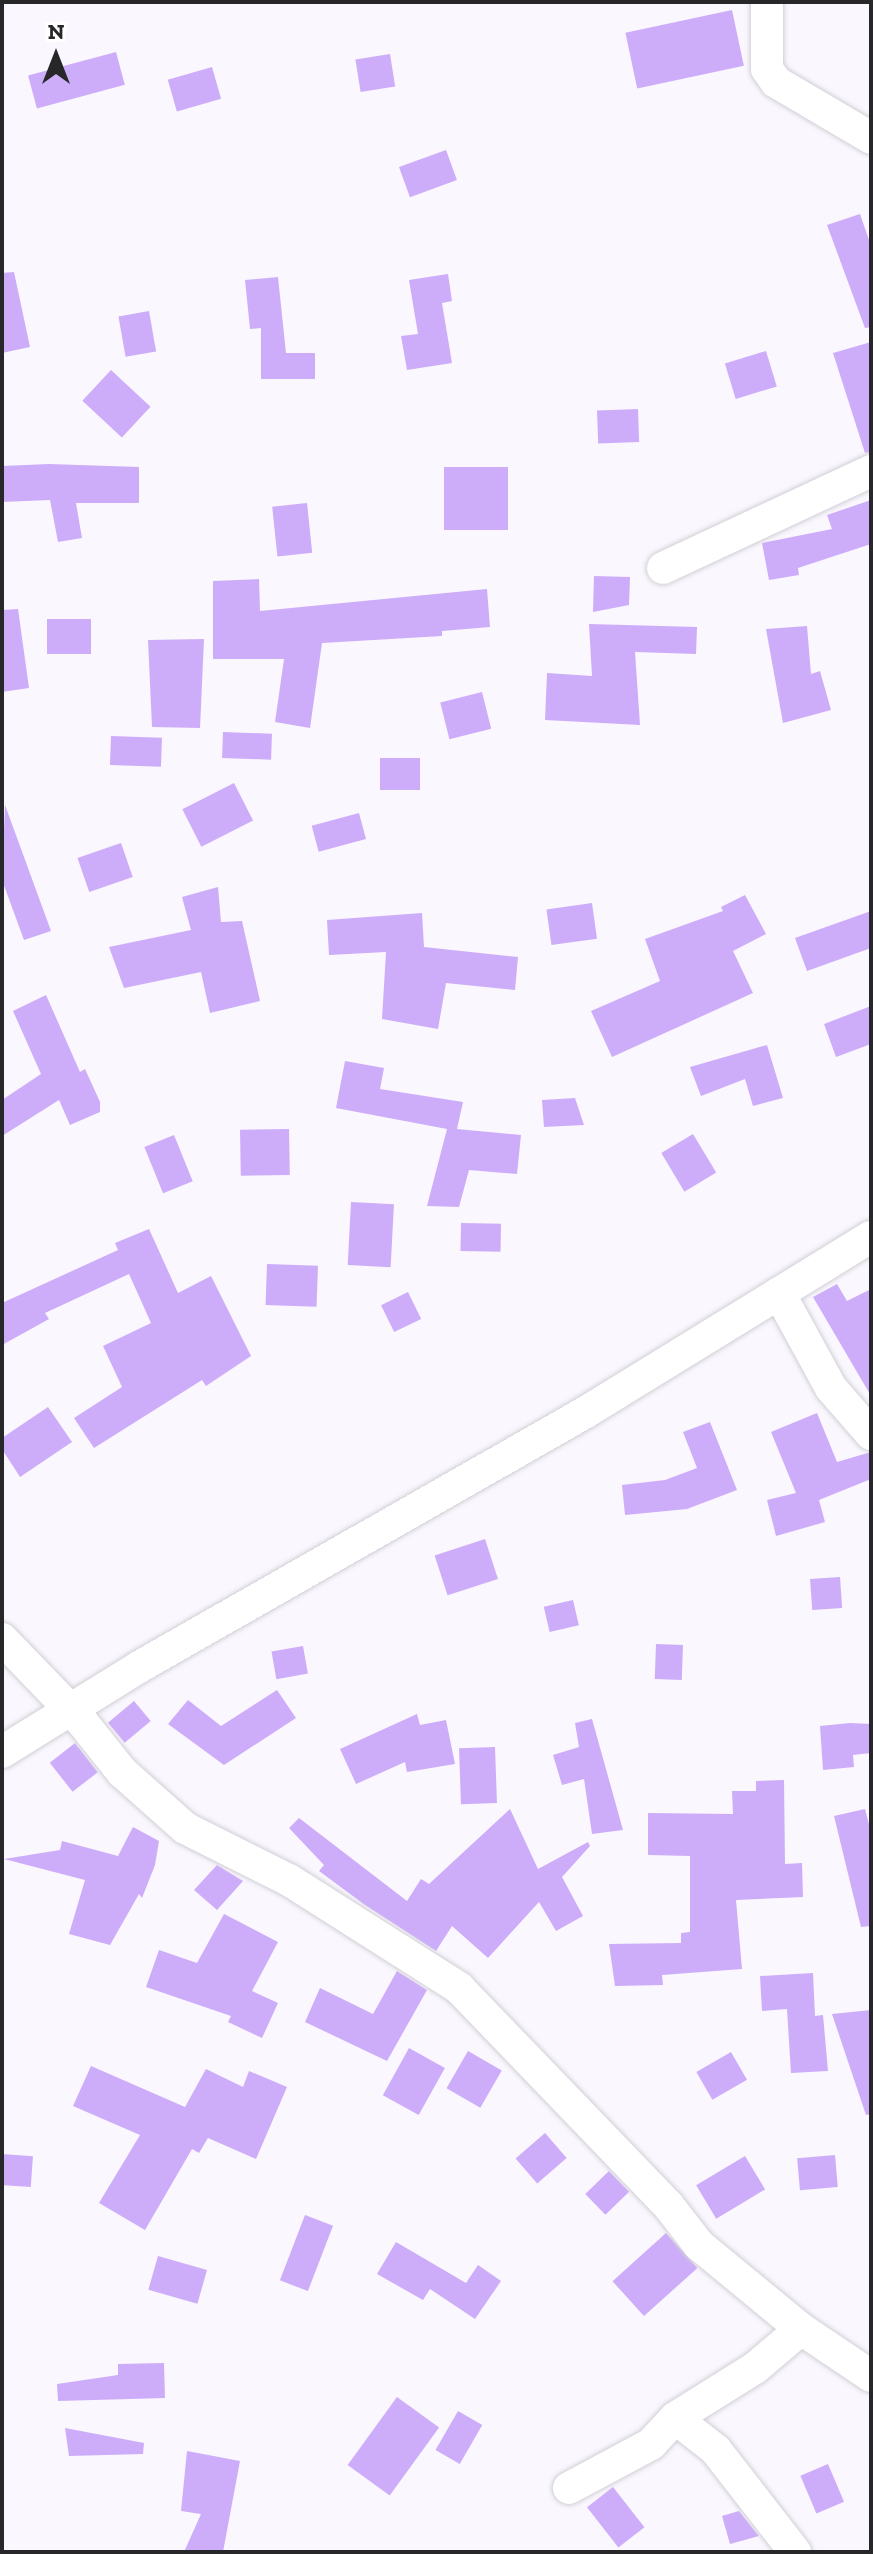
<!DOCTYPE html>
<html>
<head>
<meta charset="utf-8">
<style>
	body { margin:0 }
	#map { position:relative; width:873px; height:2554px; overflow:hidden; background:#faf7fe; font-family:"Zilla Slab",serif }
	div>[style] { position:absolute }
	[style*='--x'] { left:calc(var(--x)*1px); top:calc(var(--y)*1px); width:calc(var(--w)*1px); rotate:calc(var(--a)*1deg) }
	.building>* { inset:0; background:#cdadfa; transform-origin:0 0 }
	.roads { filter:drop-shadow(0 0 2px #d1cfd6) drop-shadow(0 0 2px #d1cfd6) }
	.minor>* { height:32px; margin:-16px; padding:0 16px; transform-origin:16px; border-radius:16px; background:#fff }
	span { translate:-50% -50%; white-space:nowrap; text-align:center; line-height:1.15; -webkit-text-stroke:6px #fff; paint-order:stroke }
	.frame { position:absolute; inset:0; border:4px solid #272629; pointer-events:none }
	.north { position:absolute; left:16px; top:16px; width:80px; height:80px; -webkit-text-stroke:6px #fff; paint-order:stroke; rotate:0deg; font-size:22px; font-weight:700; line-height:32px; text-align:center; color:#272629 }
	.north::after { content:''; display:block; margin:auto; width:28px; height:36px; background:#272629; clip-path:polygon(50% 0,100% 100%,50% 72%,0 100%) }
</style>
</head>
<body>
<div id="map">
	<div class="building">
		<i style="left:732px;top:10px;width:57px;height:109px;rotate:78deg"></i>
		<i style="left:116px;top:52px;width:34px;height:91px;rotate:75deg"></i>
		<i style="left:390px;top:54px;width:33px;height:35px;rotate:81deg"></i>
		<i style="left:212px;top:67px;width:33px;height:46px;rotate:74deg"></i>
		<i style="left:446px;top:150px;width:32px;height:50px;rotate:70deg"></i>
		<i style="clip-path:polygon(860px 214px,871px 246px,871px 327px,865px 328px,827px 225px)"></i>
		<i style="clip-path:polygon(14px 272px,30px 347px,2px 353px,2px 273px)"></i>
		<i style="clip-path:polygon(448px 274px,452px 301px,442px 303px,452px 363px,407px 370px,401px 336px,418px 334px,409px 280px)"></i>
		<i style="clip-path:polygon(278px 277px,286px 353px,315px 353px,315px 379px,261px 379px,261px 328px,250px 329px,245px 280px)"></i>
		<i style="left:149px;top:311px;width:41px;height:31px;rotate:80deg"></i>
		<i style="clip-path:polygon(871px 342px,871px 452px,865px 453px,833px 353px)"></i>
		<i style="left:766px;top:351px;width:37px;height:43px;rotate:73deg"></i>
		<i style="left:111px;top:370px;width:54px;height:42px;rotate:43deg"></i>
		<i style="left:638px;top:409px;width:33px;height:41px;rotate:88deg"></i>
		<i style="clip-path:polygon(49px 464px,139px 467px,139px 503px,76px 503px,82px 538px,58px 542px,50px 500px,2px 502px,2px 466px)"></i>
		<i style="left:444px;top:467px;width:64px;height:63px"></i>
		<i style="clip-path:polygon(871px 500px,871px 544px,798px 568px,799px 575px,769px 580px,762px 543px,832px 529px,827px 515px)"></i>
		<i style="left:307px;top:503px;width:50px;height:35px;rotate:84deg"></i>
		<i style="clip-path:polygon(594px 576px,630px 577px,629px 605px,593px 612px)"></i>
		<i style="clip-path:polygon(259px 579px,260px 611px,487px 589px,490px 627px,442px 631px,442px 636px,322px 643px,310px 728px,275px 722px,284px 659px,213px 659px,213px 581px)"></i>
		<i style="clip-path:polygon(18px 609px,29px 688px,2px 692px,2px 610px)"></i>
		<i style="left:47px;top:619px;width:44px;height:35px"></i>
		<i style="clip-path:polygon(589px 624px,697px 627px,696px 654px,635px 652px,640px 725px,545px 720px,547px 673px,592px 676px)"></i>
		<i style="clip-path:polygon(807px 626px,811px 674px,820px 671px,831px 710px,783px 723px,766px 629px)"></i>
		<i style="clip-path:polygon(204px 639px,200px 728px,152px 727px,148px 640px)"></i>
		<i style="left:482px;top:692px;width:38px;height:43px;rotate:76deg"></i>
		<i style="left:223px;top:732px;width:49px;height:26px;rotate:2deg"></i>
		<i style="left:111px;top:736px;width:51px;height:29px;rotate:2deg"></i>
		<i style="left:380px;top:758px;width:40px;height:32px"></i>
		<i style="left:234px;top:783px;width:42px;height:58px;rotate:63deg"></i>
		<i style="clip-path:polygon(5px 805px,51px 931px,24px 940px,2px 880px)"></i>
		<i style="left:359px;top:813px;width:27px;height:49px;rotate:75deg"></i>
		<i style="left:121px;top:843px;width:36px;height:46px;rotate:71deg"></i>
		<i style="clip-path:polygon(218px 887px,221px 922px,242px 921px,260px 1001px,210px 1013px,201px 972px,124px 988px,109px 947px,191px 930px,182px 897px)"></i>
		<i style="clip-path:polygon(745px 895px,766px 934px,733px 951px,753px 993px,612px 1057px,591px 1011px,660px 981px,645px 939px,723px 911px,721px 907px)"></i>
		<i style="left:592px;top:903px;width:36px;height:46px;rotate:82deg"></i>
		<i style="clip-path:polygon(871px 911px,871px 948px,807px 971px,795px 938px)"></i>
		<i style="clip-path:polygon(422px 913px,424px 947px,518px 957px,515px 990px,446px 983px,438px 1029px,382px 1019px,386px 952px,329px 955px,327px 920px)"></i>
		<i style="clip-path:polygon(46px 995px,80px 1072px,85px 1069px,100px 1102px,100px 1112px,70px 1125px,59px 1100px,2px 1136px,2px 1100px,41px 1074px,13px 1011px)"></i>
		<i style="clip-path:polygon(871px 1006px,871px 1044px,836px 1057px,824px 1024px)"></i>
		<i style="clip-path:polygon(767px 1045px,783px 1098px,753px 1106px,745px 1079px,701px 1096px,690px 1067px)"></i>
		<i style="clip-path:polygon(345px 1061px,384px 1068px,380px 1089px,463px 1102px,457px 1129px,521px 1135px,517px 1174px,469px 1170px,459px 1207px,427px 1206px,447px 1129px,336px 1108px)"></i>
		<i style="clip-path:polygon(575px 1098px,584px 1125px,544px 1127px,542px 1100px)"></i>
		<i style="left:289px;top:1129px;width:46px;height:49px;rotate:89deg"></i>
		<i style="left:693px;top:1134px;width:45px;height:37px;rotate:59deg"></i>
		<i style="left:174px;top:1135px;width:50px;height:32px;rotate:68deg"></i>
		<i style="left:351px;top:1202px;width:43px;height:63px;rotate:3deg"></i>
		<i style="left:461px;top:1223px;width:40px;height:28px;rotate:1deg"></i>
		<i style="clip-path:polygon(149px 1229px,178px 1293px,211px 1276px,251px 1356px,206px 1386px,202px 1380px,94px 1448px,74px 1418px,122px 1387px,103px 1346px,151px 1323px,129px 1274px,45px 1313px,49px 1319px,2px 1345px,2px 1303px,118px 1250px,115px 1243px)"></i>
		<i style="left:267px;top:1264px;width:51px;height:41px;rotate:2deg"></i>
		<i style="clip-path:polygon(837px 1284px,847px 1301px,871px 1289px,871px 1396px,813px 1297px)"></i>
		<i style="left:408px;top:1292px;width:30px;height:30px;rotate:64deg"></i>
		<i style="clip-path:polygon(48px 1407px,72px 1442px,20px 1477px,2px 1449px,2px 1438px)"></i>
		<i style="clip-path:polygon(817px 1413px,837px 1462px,871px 1452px,871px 1479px,819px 1500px,825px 1522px,776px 1536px,767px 1500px,796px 1493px,771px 1432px)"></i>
		<i style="clip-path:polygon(710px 1422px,737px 1490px,687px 1509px,625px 1515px,622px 1485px,665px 1480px,697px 1468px,683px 1432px)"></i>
		<i style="left:485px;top:1539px;width:42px;height:53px;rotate:72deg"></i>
		<i style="left:840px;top:1577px;width:31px;height:30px;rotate:86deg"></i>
		<i style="left:573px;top:1600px;width:26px;height:30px;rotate:77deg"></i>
		<i style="left:656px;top:1644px;width:27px;height:35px;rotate:2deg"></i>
		<i style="left:303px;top:1646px;width:28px;height:32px;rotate:80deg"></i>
		<i style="clip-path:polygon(277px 1690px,296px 1718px,224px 1765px,168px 1724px,188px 1700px,221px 1726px)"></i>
		<i style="left:134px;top:1701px;width:26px;height:34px;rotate:50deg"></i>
		<i style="clip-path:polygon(417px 1714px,420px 1725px,446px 1720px,455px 1764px,407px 1772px,405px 1762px,356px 1784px,340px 1749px)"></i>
		<i style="clip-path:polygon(592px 1719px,623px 1830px,592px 1834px,584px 1779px,562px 1785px,553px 1755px,579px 1747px,575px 1723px)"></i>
		<i style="clip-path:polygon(850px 1723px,871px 1724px,871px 1753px,853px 1755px,854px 1767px,823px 1770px,820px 1726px)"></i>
		<i style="left:75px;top:1743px;width:37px;height:32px;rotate:52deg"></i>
		<i style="left:495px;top:1747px;width:56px;height:36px;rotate:88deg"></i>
		<i style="clip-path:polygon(784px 1780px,785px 1864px,802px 1863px,803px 1897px,736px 1900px,742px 1969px,662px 1975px,663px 1985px,615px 1986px,609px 1944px,681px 1943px,681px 1933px,690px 1932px,690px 1856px,648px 1855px,648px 1813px,733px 1814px,732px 1791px,756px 1791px,756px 1781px)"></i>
		<i style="clip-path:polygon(510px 1809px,538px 1869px,588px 1842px,590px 1846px,562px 1877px,583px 1916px,556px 1931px,539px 1902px,488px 1958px,452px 1926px,436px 1951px,365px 1905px,319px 1871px,324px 1865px,289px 1828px,299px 1818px,407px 1901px,421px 1879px,429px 1884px)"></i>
		<i style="clip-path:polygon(865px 1809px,871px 1832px,871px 1926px,861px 1927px,834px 1816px)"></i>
		<i style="clip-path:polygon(133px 1827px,159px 1841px,155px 1865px,142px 1898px,139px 1894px,110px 1945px,69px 1934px,85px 1880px,4px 1859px,60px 1850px,62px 1841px,118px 1856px)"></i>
		<i style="clip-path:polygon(217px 1865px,243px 1881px,217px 1910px,194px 1890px)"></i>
		<i style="clip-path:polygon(224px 1914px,278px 1942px,252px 1991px,278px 2003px,262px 2038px,228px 2022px,231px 2016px,146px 1987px,159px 1950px,197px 1963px)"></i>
		<i style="clip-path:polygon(397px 1971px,427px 1990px,387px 2061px,305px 2022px,320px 1988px,373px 2014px)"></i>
		<i style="clip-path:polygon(813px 1973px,815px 2016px,823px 2015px,828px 2071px,791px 2073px,787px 2009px,762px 2011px,760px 1976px)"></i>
		<i style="clip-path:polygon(871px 2010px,871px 2114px,866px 2115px,832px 2014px)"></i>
		<i style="left:409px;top:2048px;width:41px;height:54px;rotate:29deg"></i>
		<i style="left:468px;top:2051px;width:39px;height:43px;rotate:30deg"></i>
		<i style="left:731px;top:2052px;width:32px;height:40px;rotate:60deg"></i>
		<i style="clip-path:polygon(91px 2066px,185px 2107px,206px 2069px,243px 2087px,249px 2071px,287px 2087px,256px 2159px,208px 2138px,199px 2153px,192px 2149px,145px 2230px,99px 2203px,140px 2135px,73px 2106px)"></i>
		<i style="left:545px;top:2133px;width:33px;height:39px;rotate:49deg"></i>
		<i style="left:2px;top:2154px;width:31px;height:31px;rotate:4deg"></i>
		<i style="left:835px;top:2155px;width:32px;height:38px;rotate:85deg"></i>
		<i style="left:745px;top:2156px;width:39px;height:57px;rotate:59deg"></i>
		<i style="left:609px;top:2171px;width:29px;height:33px;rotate:46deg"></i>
		<i style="left:305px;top:2215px;width:30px;height:70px;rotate:21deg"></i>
		<i style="left:666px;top:2233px;width:47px;height:72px;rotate:48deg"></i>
		<i style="clip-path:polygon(396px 2242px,466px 2283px,478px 2265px,501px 2281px,475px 2319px,430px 2289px,423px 2300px,377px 2274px)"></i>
		<i style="left:158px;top:2256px;width:51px;height:35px;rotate:16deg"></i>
		<i style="clip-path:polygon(164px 2363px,165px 2398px,58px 2401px,57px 2384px,118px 2375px,118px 2364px)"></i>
		<i style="left:397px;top:2397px;width:52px;height:84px;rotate:36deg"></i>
		<i style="left:458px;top:2411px;width:28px;height:45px;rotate:30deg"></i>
		<i style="clip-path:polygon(65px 2428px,144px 2443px,143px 2454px,69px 2456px)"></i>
		<i style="clip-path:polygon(187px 2451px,240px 2461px,223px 2552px,184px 2552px,201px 2514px,181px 2511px)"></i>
		<i style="left:828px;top:2464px;width:41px;height:30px;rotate:67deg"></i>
		<i style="left:613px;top:2487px;width:51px;height:33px;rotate:52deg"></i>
		<i style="clip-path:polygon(739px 2511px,759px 2536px,730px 2544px,722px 2516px)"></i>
	</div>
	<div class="roads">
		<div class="minor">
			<i style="--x:767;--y:2;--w:67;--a:90"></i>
			<i style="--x:767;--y:69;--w:16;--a:55"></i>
			<i style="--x:776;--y:82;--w:110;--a:30.5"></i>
			<i style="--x:663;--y:568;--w:230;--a:-25"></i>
			<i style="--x:779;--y:1293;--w:108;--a:61.3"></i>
			<i style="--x:831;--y:1388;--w:61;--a:49"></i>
			<i style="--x:2;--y:1639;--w:117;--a:46"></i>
			<i style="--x:83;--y:1723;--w:63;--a:51.5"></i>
			<i style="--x:122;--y:1772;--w:84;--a:41.6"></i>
			<i style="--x:185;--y:1828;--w:116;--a:26.6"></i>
			<i style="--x:289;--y:1880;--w:201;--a:32.4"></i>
			<i style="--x:459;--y:1988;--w:301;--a:46.1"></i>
			<i style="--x:668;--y:2205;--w:51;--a:52.2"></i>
			<i style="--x:699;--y:2245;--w:132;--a:39.5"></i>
			<i style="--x:801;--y:2329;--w:84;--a:33.9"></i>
			<i style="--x:2;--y:1752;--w:161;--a:-31.8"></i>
			<i style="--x:139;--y:1667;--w:515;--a:-29.7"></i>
			<i style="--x:586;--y:1412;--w:334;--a:-31.6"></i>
			<i style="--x:569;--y:2488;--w:93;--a:-28.2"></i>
			<i style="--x:651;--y:2444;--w:35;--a:-47"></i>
			<i style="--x:795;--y:2552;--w:129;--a:-127.8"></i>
			<i style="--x:716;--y:2450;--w:52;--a:-142"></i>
			<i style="--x:675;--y:2418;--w:94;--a:-32"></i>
			<i style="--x:755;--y:2368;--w:60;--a:-40.3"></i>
		</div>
	</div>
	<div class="frame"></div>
	<div class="north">N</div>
</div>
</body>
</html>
